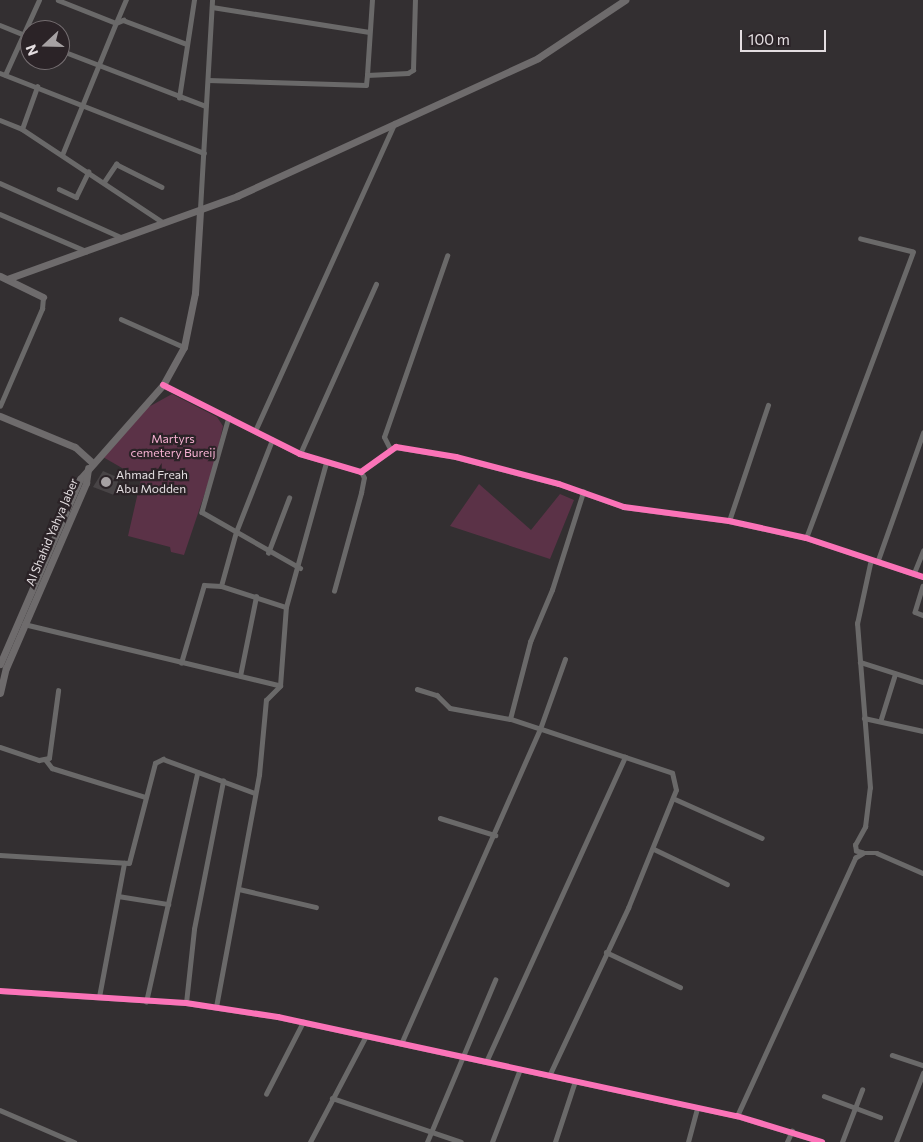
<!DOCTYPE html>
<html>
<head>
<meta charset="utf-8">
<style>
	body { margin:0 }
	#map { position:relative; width:923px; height:1142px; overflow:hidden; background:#332f31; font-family:Commissioner,sans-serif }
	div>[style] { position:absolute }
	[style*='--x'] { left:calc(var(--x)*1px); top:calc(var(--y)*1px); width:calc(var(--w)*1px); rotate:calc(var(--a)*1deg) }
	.green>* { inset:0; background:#5b3247 }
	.building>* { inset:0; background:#484446 }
	.street>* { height:4.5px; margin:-2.25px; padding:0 2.25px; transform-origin:2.25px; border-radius:2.25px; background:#6a6969 }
	.secondary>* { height:7px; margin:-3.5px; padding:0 3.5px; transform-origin:3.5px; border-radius:3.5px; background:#6e6b6c }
	.cycleway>* { height:6px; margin:-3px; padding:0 3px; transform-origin:3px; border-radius:3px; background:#fb73b8 }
	.dots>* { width:14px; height:14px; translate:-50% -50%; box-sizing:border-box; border:2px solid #2b2327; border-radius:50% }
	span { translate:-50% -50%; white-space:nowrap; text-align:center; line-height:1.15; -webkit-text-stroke:4.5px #2b2327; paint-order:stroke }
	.park-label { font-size:12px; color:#f7b2d3 }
	.poi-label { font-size:12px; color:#e4dee1 }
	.left { translate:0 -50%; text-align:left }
	.street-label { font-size:12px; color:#e4dee1 }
	.north { position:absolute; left:20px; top:20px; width:50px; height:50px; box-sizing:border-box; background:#2b2327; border:1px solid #756e71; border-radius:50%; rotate:249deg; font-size:14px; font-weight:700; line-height:20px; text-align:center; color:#e4dee1 }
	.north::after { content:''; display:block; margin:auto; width:18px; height:22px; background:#a6a1a3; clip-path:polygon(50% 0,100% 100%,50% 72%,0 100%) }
	.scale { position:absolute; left:740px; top:30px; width:86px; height:22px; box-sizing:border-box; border:2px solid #e4dee1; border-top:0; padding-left:6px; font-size:15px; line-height:18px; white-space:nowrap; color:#e4dee1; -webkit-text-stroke:4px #2b2327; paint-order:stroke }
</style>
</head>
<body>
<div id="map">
	<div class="green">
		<i style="clip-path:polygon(172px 394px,217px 417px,223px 426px,215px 463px,184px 555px,171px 552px,170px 547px,128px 536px,141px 479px,103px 457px,145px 409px)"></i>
		<i style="clip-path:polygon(479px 484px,531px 530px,560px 494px,574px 500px,550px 559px,450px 526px)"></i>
	</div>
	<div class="building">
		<i style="clip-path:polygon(103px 471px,119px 478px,114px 495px,93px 487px)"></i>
	</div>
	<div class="street">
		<i style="--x:58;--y:0;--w:62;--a:21.6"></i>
		<i style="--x:116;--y:23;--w:25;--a:-67"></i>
		<i style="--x:212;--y:7;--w:159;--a:9"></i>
		<i style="--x:0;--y:25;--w:32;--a:22"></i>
		<i style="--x:60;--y:50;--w:156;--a:21"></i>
		<i style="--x:0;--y:73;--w:219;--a:21.4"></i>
		<i style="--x:5;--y:75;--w:82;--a:-65.6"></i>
		<i style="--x:367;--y:75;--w:75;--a:-86.2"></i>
		<i style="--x:208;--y:80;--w:158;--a:1.8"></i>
		<i style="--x:366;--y:85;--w:10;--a:-84"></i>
		<i style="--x:367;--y:75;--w:41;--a:-2.8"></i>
		<i style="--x:408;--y:73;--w:6;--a:-31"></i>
		<i style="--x:413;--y:70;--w:70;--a:-88.4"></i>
		<i style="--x:179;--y:98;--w:99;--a:-81.3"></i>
		<i style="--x:0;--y:120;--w:24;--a:22"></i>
		<i style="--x:22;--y:129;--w:170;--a:33.5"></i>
		<i style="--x:22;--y:129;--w:45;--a:-70.3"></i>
		<i style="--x:62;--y:155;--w:143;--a:-67.8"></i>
		<i style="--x:116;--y:23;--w:8;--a:-23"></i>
		<i style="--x:123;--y:20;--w:68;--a:20.6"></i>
		<i style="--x:104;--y:182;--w:22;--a:-56"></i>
		<i style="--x:116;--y:164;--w:51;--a:26.6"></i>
		<i style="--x:0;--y:183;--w:133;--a:24.1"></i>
		<i style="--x:59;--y:189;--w:19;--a:25"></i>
		<i style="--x:76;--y:197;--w:28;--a:-64"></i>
		<i style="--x:200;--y:209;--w:209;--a:-86.7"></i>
		<i style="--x:0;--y:214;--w:94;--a:23.3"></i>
		<i style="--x:121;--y:319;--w:69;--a:24"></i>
		<i style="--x:163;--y:385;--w:153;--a:26.7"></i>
		<i style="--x:300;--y:454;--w:64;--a:16.4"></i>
		<i style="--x:361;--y:472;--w:43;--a:-35.5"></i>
		<i style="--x:396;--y:447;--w:61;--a:9.5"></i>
		<i style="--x:456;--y:457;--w:106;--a:14.7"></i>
		<i style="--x:559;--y:484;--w:69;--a:19.5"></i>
		<i style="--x:624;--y:507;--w:106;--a:7.6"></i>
		<i style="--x:729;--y:521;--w:79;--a:12.4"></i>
		<i style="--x:806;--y:538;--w:123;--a:18.4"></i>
		<i style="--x:0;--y:406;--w:106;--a:-66.6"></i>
		<i style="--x:42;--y:309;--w:12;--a:-85"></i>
		<i style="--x:229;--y:417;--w:99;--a:105.9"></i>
		<i style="--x:202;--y:512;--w:113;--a:29.7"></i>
		<i style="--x:255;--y:431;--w:338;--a:-65.6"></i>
		<i style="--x:390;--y:449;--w:13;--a:-117"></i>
		<i style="--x:384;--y:437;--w:192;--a:-70.8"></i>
		<i style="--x:300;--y:454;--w:186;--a:-65.9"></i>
		<i style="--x:729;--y:521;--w:122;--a:-71.4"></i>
		<i style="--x:806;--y:538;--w:305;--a:-69.5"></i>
		<i style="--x:913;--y:252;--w:54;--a:-166"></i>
		<i style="--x:268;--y:553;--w:59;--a:-69.1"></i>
		<i style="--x:878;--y:560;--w:135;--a:-70.5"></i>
		<i style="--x:914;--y:573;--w:24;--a:-68"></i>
		<i style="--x:221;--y:586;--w:56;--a:-74.5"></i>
		<i style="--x:236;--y:532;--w:99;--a:-68.6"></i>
		<i style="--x:923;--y:586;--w:27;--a:107"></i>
		<i style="--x:915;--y:612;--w:9;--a:21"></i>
		<i style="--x:334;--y:591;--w:102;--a:-74.6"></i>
		<i style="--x:361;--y:493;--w:15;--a:-79"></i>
		<i style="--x:364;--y:478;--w:7;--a:-117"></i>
		<i style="--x:24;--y:624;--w:262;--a:13.5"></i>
		<i style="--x:860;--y:662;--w:66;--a:17.6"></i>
		<i style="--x:181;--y:663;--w:81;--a:-73.6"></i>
		<i style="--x:204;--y:585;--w:17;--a:3"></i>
		<i style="--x:221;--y:586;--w:68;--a:17.9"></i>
		<i style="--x:240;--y:676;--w:81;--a:-78.6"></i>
		<i style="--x:417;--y:689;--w:21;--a:17"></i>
		<i style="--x:437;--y:695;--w:18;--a:45"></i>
		<i style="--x:450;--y:708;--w:61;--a:10.4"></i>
		<i style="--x:864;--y:718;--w:60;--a:12.4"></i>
		<i style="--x:881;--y:719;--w:47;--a:-72.7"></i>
		<i style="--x:0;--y:747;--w:41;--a:18.4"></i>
		<i style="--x:39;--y:760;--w:10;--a:-11"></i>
		<i style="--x:49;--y:758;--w:68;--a:-82.3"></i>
		<i style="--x:46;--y:760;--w:10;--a:53"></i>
		<i style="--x:52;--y:768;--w:97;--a:17.3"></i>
		<i style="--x:675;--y:799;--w:95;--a:24.1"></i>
		<i style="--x:440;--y:818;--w:58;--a:17.2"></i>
		<i style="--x:654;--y:849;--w:81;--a:25.6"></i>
		<i style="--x:863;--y:853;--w:7;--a:-164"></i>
		<i style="--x:856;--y:851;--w:6;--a:-99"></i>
		<i style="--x:855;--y:845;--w:21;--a:-61"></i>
		<i style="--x:865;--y:827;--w:39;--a:-83"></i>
		<i style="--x:870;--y:788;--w:165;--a:-94.5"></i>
		<i style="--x:857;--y:624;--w:66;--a:-77.8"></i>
		<i style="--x:0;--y:855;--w:129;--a:3.5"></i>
		<i style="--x:129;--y:863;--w:103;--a:-75.4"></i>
		<i style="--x:155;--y:763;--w:9;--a:-27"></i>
		<i style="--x:163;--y:759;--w:98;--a:20.3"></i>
		<i style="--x:239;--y:889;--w:79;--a:13.2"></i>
		<i style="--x:118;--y:896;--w:51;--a:9.1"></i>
		<i style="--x:606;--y:952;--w:82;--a:25.3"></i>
		<i style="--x:0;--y:991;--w:186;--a:3.7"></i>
		<i style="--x:186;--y:1003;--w:93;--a:8.7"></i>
		<i style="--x:278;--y:1017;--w:470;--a:12.2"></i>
		<i style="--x:737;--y:1116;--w:89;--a:17"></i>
		<i style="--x:99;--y:997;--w:136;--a:-79.4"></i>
		<i style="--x:146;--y:1002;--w:235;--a:-77.4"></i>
		<i style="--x:186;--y:1003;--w:74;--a:-83.8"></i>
		<i style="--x:194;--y:929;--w:151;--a:-78.9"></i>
		<i style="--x:216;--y:1007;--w:236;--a:-79.5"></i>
		<i style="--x:259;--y:775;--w:75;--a:-84.7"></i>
		<i style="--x:266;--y:700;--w:20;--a:-45"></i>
		<i style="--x:280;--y:686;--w:79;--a:-85.7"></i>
		<i style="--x:286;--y:607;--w:149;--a:-74.5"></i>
		<i style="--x:401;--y:1044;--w:344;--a:-66.2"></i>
		<i style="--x:540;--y:729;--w:32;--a:-162"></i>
		<i style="--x:510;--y:719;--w:80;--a:-75.4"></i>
		<i style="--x:530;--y:642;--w:56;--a:-67.1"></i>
		<i style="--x:552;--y:590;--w:103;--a:-72.4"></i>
		<i style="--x:892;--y:1055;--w:33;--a:18"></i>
		<i style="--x:486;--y:1062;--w:335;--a:-65.5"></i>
		<i style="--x:549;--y:1076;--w:186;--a:-64.8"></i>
		<i style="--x:628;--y:908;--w:127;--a:-67.9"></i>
		<i style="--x:676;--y:790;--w:17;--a:-103"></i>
		<i style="--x:672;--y:773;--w:139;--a:-161.6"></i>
		<i style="--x:540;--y:729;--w:74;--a:-70.3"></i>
		<i style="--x:266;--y:1094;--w:81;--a:-62.8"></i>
		<i style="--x:824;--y:1096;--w:60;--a:20.6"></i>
		<i style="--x:332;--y:1098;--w:136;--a:18.8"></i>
		<i style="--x:0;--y:1110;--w:81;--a:23.4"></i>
		<i style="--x:737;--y:1116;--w:284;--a:-65.4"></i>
		<i style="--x:855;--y:858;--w:9;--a:-32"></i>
		<i style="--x:863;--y:853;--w:14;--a:0"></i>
		<i style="--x:877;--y:853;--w:50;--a:23.5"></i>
		<i style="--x:310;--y:1142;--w:120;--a:-62.2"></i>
		<i style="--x:427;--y:1142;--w:176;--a:-67.2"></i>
		<i style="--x:492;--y:1142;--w:78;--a:-69"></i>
		<i style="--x:555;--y:1142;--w:64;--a:-71.8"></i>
		<i style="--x:688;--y:1142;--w:35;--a:-75"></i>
		<i style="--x:787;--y:1142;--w:12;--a:-66"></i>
		<i style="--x:842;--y:1142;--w:56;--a:-69"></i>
		<i style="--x:896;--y:1142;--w:74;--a:-68.6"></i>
	</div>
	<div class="secondary">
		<i style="--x:0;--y:276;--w:48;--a:26"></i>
		<i style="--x:7;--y:279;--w:245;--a:-19.8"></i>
		<i style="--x:237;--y:196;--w:331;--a:-24.6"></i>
		<i style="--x:538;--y:58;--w:105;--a:-33.7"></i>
		<i style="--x:0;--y:416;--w:81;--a:22.5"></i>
		<i style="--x:75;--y:447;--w:24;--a:42"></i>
		<i style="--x:0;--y:664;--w:202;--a:-66.6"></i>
		<i style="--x:80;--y:479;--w:125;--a:-48.6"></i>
		<i style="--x:163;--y:385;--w:43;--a:-61.1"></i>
		<i style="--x:184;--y:347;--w:55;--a:-78.5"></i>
		<i style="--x:195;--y:293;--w:82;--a:-86.5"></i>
		<i style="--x:0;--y:693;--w:26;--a:-77"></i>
		<i style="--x:6;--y:668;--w:202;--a:-66.6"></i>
		<i style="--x:86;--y:483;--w:15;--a:-82"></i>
	</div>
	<div class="cycleway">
		<i style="--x:163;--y:385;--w:153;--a:26.7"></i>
		<i style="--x:300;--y:454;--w:64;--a:16.4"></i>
		<i style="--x:361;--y:472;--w:43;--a:-35.5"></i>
		<i style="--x:396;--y:447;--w:61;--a:9.5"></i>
		<i style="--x:456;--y:457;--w:106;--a:14.7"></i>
		<i style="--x:559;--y:484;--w:69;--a:19.5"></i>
		<i style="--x:624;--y:507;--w:106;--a:7.6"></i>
		<i style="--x:729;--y:521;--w:79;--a:12.4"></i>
		<i style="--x:806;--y:538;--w:123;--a:18.4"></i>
		<i style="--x:0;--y:991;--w:186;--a:3.7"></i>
		<i style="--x:186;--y:1003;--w:93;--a:8.7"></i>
		<i style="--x:278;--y:1017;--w:470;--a:12.2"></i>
		<i style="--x:737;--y:1116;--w:89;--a:17"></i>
	</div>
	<div class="dots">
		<i style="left:106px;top:482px;background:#a6a1a3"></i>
	</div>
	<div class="park-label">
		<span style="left:173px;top:446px">Martyrs<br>cemetery Bureij</span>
	</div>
	<div class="poi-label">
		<span class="left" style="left:116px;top:482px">Ahmad Freah<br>Abu Modden</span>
	</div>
	<div class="street-label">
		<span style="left:52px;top:532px;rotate:-67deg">Al Shahid Yahya Jaber</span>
	</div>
	<div class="north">N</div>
	<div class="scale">100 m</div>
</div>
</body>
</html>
